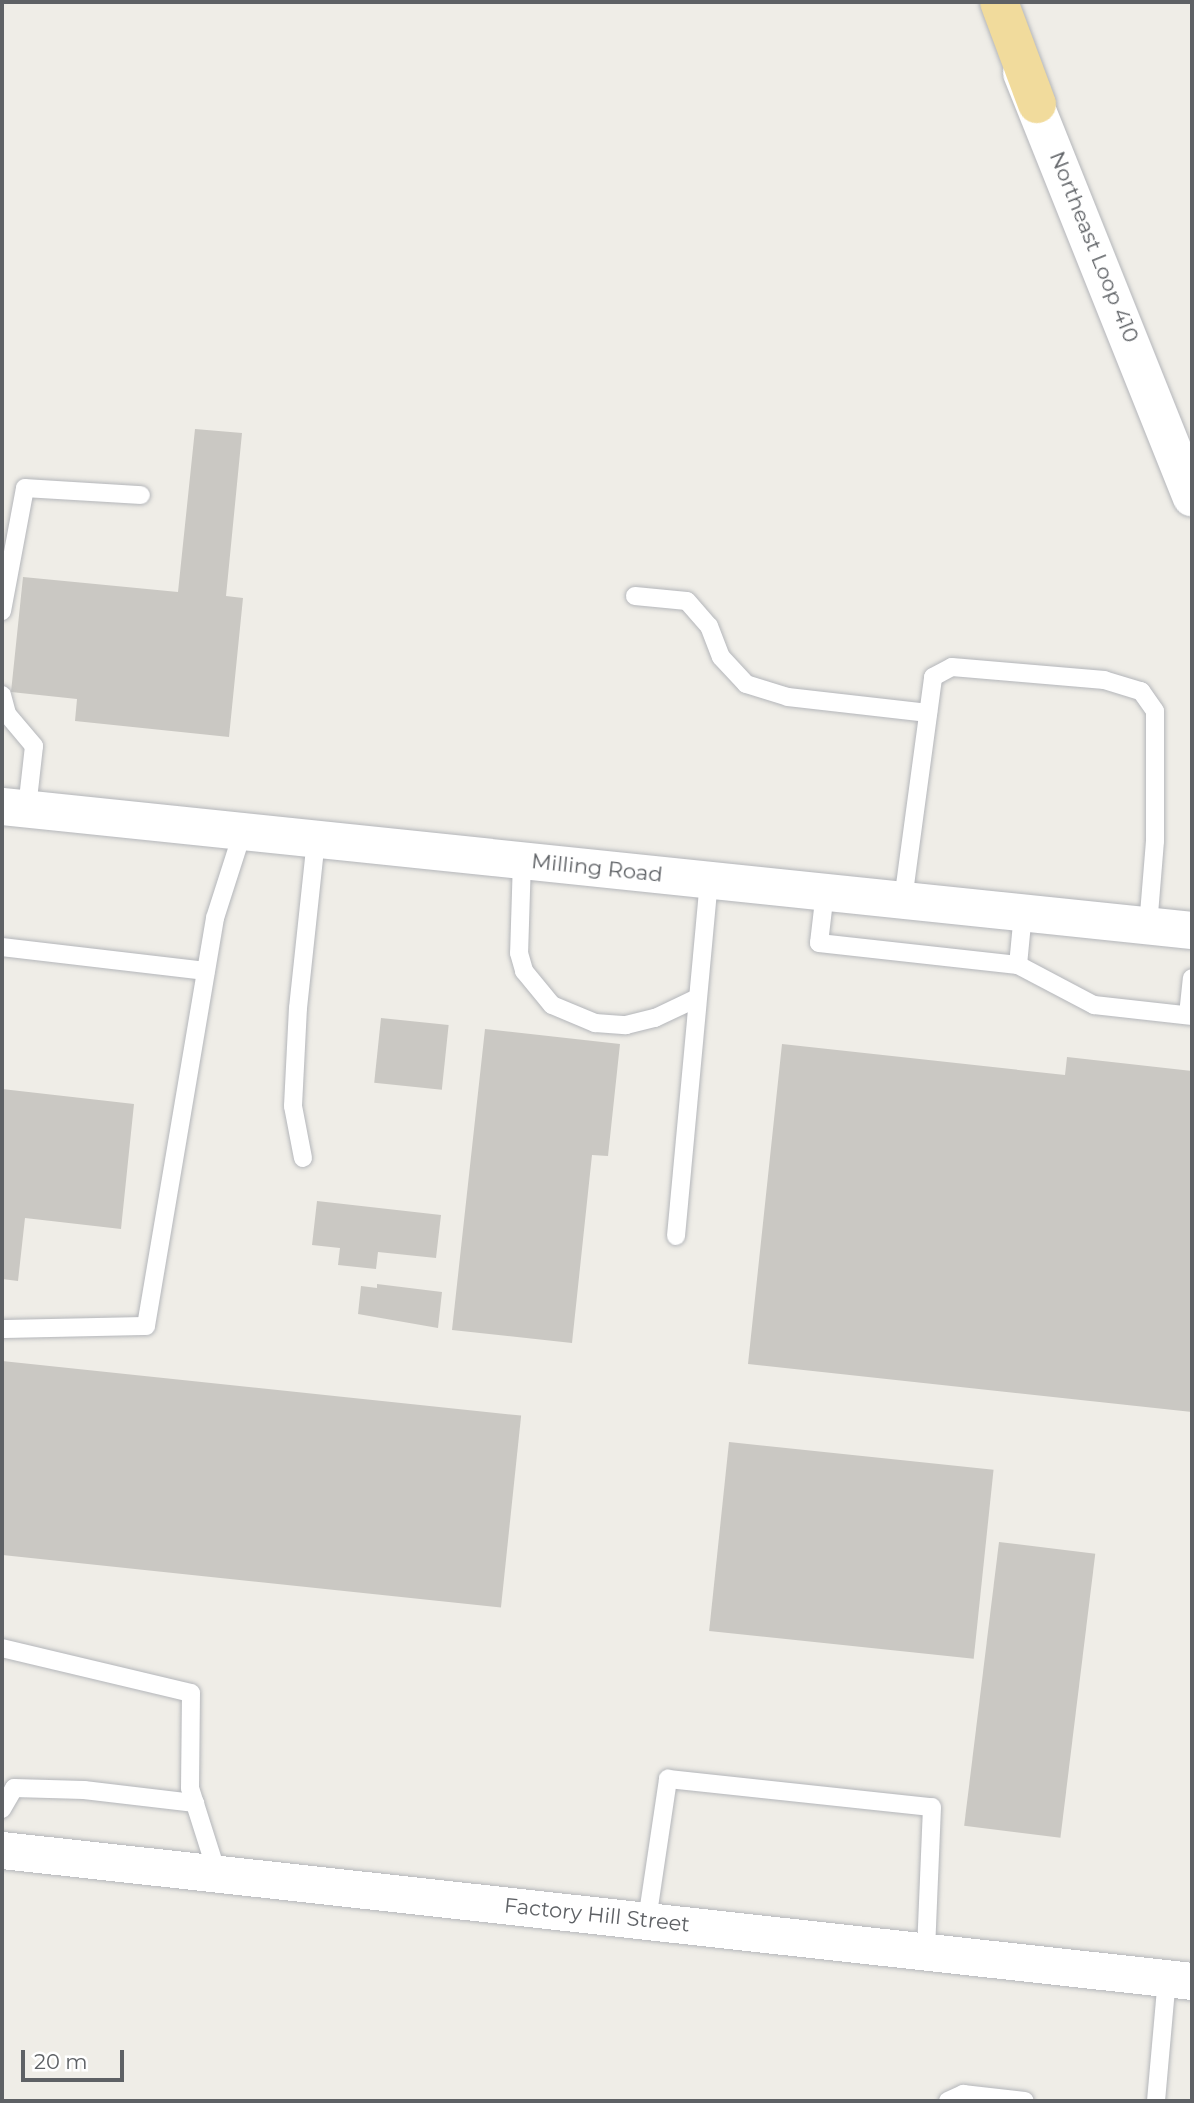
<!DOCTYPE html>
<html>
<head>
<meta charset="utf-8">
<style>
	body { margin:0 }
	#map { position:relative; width:1194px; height:2103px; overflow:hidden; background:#efede7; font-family:Montserrat,sans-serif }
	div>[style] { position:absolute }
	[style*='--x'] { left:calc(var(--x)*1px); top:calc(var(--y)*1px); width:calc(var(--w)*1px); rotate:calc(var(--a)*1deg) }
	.building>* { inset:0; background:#cac8c3; transform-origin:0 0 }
	.roads { filter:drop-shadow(0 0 2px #b4b6ba) drop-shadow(0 0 2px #b4b6ba) }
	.service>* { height:18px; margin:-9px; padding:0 9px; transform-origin:9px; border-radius:9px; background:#fff }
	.minor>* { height:37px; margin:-18.5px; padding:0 18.5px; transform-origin:18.5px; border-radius:18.5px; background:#fff }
	.secondary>* { height:38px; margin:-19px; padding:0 19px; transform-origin:19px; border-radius:19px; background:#fff }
	.motorway>* { height:38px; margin:-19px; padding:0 19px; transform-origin:19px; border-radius:19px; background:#f1db9c }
	span { translate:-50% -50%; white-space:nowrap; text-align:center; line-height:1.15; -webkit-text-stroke:6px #fff; paint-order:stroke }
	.street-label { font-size:21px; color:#5e6165 }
	.frame { position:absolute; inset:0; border:4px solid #5e6165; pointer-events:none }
	.scale { position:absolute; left:21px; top:2050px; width:103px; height:32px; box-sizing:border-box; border:4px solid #5e6165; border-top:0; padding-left:9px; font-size:21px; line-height:24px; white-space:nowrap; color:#5e6165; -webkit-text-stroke:5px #fff; paint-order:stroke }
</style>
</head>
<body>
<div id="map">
	<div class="building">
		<i style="clip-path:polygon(195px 429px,242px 433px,226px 596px,243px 598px,229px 737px,75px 721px,77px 699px,11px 692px,23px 577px,178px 592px)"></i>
		<i style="left:381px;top:1018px;width:68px;height:65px;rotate:6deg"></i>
		<i style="clip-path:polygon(485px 1029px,620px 1044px,608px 1156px,592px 1155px,572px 1343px,452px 1330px)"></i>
		<i style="clip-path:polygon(782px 1044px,1065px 1075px,1067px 1057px,1192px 1071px,1192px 1412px,748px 1364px)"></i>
		<i style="clip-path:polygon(2px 1089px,134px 1104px,121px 1229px,25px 1218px,18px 1281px,2px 1279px)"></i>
		<i style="clip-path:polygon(317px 1201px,441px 1215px,436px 1258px,378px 1252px,376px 1269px,338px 1265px,340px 1248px,312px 1245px)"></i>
		<i style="clip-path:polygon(377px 1284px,442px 1292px,438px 1328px,358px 1314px,361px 1286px,377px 1288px)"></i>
		<i style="left:2px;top:1361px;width:522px;height:193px;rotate:6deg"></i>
		<i style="left:729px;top:1442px;width:266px;height:190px;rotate:6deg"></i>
		<i style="left:999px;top:1542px;width:97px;height:286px;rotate:7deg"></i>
	</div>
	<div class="roads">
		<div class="service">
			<i style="--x:635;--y:596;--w:52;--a:5.5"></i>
			<i style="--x:687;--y:601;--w:33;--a:49"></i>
			<i style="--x:709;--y:626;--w:33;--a:69"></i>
			<i style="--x:721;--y:657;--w:37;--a:47"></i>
			<i style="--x:746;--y:684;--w:44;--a:17.2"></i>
			<i style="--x:788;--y:697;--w:141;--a:6.5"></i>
			<i style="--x:2;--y:611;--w:125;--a:-79.4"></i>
			<i style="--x:25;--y:488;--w:116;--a:3.5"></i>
			<i style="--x:2;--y:695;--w:20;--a:75"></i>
			<i style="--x:7;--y:714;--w:42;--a:49.8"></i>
			<i style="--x:34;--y:746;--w:62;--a:96.4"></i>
			<i style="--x:522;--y:860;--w:93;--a:91.8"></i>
			<i style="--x:519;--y:953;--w:19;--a:74"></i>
			<i style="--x:524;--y:971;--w:44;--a:50.5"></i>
			<i style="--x:552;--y:1005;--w:47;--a:22.7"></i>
			<i style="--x:595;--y:1023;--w:31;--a:4"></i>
			<i style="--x:626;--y:1025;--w:30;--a:-14"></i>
			<i style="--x:655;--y:1018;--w:47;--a:-25.5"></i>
			<i style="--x:825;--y:892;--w:51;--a:96.7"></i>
			<i style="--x:819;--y:943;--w:200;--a:6.3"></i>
			<i style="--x:1018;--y:965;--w:52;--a:-84.5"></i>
			<i style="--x:903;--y:900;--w:225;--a:-82.3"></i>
			<i style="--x:933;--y:677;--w:21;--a:-28"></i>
			<i style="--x:952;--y:667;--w:153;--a:4.9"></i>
			<i style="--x:1104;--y:680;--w:39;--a:17"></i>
			<i style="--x:1141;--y:691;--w:24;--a:55"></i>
			<i style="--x:1155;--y:711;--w:130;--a:90"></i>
			<i style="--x:1155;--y:841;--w:85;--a:94.7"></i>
			<i style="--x:2;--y:947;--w:205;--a:6.7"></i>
			<i style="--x:1018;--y:965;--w:86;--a:27.8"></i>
			<i style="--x:1094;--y:1005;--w:99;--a:6.4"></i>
			<i style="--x:1188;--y:1015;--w:37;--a:-84"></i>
			<i style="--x:303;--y:1158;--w:53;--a:-100.9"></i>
			<i style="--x:293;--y:1106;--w:98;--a:-87.1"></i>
			<i style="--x:298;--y:1008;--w:170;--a:-83.9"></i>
			<i style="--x:676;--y:1236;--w:358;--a:-84.7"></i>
			<i style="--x:2;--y:1329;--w:144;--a:-1.2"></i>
			<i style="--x:146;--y:1326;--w:414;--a:-80.4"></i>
			<i style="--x:215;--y:918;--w:91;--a:-72.2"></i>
			<i style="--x:2;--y:1648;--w:194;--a:13.4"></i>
			<i style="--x:191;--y:1693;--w:95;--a:90.6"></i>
			<i style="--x:190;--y:1788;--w:89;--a:72.4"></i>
			<i style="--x:2;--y:1809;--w:24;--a:-60"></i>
			<i style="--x:14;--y:1788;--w:70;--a:1.6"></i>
			<i style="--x:84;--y:1790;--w:112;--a:6.7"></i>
			<i style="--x:647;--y:1920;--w:143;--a:-81.5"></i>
			<i style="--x:668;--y:1779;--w:265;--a:6.1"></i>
			<i style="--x:932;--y:1807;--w:143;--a:92.4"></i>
			<i style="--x:948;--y:2101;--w:17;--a:-25"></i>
			<i style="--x:963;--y:2094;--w:62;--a:6.4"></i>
			<i style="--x:1156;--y:2101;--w:123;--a:-84.9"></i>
		</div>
		<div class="minor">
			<i style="--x:2;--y:806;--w:1196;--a:5.95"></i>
			<i style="--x:2;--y:1850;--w:1197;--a:6.28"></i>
		</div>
		<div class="secondary">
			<i style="--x:1022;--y:73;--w:457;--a:68.2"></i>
		</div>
		<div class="motorway">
			<i style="--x:999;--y:2;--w:109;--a:69.6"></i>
		</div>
	</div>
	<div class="street-label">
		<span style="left:1094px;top:247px;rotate:68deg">Northeast Loop 410</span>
		<span style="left:597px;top:868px;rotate:6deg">Milling Road</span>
		<span style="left:597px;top:1915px;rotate:6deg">Factory Hill Street</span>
	</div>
	<div class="frame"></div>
	<div class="scale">20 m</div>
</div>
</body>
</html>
